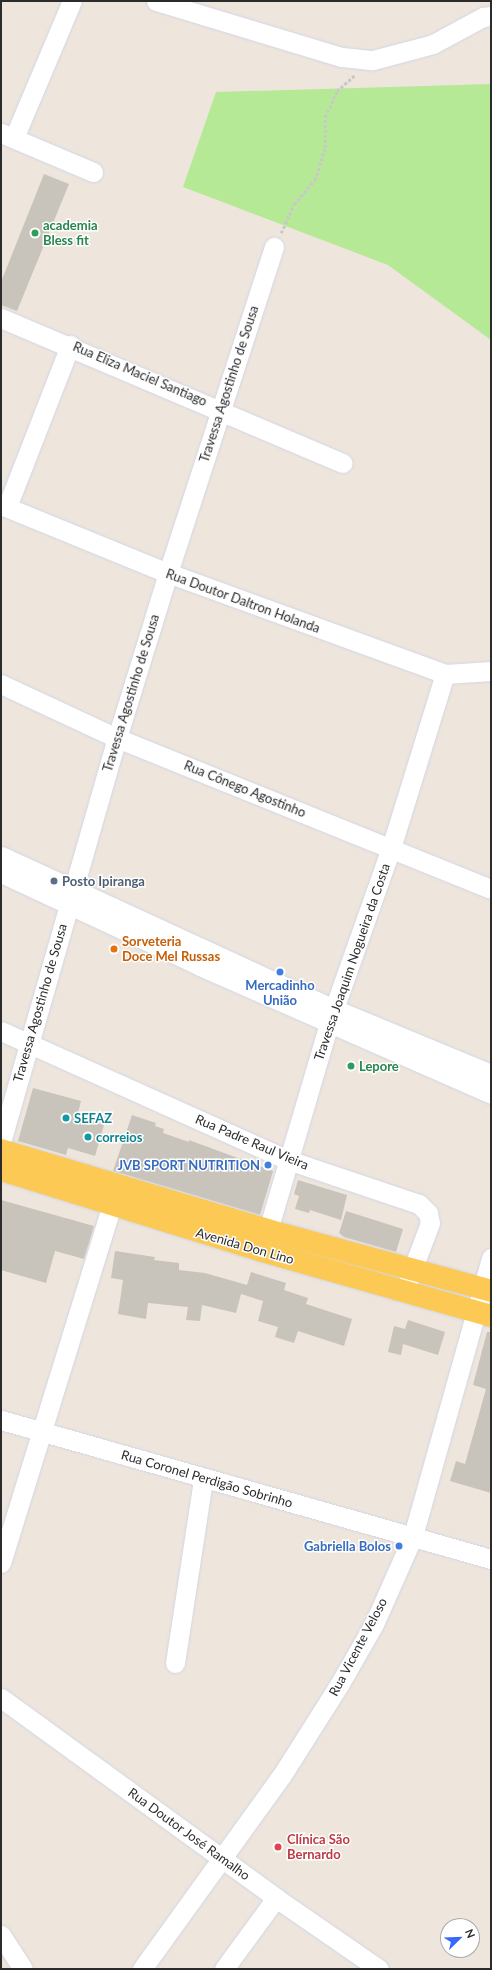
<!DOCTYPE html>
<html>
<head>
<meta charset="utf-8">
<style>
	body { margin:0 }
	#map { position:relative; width:492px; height:1970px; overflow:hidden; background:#eee5dc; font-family:Lato,sans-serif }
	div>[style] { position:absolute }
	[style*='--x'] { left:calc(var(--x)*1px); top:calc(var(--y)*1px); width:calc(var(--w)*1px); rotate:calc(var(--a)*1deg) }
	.green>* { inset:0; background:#b6e995 }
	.building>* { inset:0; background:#c9c4bb }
	.path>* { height:2.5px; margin-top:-1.25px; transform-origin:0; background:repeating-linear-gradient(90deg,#c8c8c8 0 3px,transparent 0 5px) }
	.roads { filter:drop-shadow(0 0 1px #d1d6e5) drop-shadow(0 0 1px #d1d6e5) }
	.minor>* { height:19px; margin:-9.5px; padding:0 9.5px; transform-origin:9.5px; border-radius:9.5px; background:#fff }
	.major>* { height:22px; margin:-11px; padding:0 11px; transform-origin:11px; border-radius:11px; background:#fcca54 }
	.dots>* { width:11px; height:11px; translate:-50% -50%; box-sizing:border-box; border:2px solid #fff; border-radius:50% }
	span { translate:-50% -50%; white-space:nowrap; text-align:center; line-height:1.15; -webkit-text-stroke:3px #fff; paint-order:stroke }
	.leisure-label { font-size:13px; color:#27864d; font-weight:700 }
	.left { translate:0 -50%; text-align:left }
	.street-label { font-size:13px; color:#2b2b2b }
	.service-label { font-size:13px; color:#4e5e75; font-weight:700 }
	.food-label { font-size:13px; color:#c56008; font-weight:700 }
	.shop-label { font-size:13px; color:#366cbe; font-weight:700 }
	.right { translate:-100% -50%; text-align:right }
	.culture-label { font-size:13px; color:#0d838f; font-weight:700 }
	.health-label { font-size:13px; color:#be3a42; font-weight:700 }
	.frame { position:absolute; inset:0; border:2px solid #2b2b2b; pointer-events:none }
	.north { position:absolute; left:440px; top:1918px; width:40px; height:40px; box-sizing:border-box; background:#fff; border:1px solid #aaa; border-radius:50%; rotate:67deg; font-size:11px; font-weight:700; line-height:16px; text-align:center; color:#2b2b2b }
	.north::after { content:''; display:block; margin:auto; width:14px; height:18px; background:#3869ff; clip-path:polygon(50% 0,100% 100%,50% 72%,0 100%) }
</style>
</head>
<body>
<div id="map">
	<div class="green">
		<i style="clip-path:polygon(491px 84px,491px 340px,388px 265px,183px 187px,216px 92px)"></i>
	</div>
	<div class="building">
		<i style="clip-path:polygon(44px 174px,69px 184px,17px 311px,1px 305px,1px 282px)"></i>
		<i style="clip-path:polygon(33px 1088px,81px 1101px,77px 1117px,104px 1125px,95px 1156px,68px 1148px,66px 1155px,18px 1141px)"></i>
		<i style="clip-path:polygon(132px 1115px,156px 1123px,155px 1126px,164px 1129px,163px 1133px,189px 1142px,189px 1140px,273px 1171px,260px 1215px,113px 1171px)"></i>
		<i style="clip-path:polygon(298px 1180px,347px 1195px,341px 1220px,310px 1210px,309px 1213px,295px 1209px,299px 1196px,294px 1194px)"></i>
		<i style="clip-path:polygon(1px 1200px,94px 1226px,84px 1259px,55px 1251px,46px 1283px,1px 1270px)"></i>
		<i style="clip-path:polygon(346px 1211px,403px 1229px,396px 1252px,344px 1237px,339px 1233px)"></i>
		<i style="clip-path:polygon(115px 1251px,155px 1257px,154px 1260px,179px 1263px,179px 1270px,205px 1273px,247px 1285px,251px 1272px,286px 1283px,284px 1290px,308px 1298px,306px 1304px,352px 1319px,344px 1346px,298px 1331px,294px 1343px,275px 1337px,278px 1327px,258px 1321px,263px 1301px,241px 1294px,236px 1313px,202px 1305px,200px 1321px,186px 1320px,188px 1307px,148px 1303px,146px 1319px,118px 1314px,123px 1280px,111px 1278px)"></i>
		<i style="clip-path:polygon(408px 1320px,445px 1332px,438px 1355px,403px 1344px,401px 1355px,388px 1352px,394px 1326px,405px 1329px)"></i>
		<i style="clip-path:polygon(487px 1332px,491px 1332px,491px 1493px,450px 1481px,456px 1461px,465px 1464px,486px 1389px,473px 1385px)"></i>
	</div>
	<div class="path">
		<i style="--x:281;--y:233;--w:32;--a:-66"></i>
		<i style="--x:294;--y:204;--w:32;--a:-49"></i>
		<i style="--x:315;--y:180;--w:34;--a:-73"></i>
		<i style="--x:325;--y:148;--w:31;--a:-90"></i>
		<i style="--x:325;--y:117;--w:29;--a:-65"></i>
		<i style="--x:337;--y:91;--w:24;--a:-42"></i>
	</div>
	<div class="roads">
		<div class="minor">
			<i style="--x:156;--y:1;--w:194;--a:16.8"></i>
			<i style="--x:342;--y:57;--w:31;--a:6"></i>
			<i style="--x:373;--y:60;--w:62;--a:-14.9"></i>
			<i style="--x:433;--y:44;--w:57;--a:-28.4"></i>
			<i style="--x:483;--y:17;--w:8;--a:-7"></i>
			<i style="--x:1;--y:133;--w:100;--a:23"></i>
			<i style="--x:14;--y:138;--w:149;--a:-67.1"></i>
			<i style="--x:1;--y:318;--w:371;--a:23"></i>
			<i style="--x:1;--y:505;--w:180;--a:22.2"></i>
			<i style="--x:168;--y:573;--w:295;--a:20"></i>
			<i style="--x:445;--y:674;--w:46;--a:-3.7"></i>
			<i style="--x:7;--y:507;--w:174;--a:-68.7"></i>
			<i style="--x:1;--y:684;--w:128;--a:25"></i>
			<i style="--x:117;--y:738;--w:403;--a:22"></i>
			<i style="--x:1;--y:856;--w:366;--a:24.7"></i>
			<i style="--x:334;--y:1009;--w:170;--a:22.5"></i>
			<i style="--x:1;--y:873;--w:220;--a:25"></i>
			<i style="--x:200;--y:966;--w:318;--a:23.7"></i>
			<i style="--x:1;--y:1031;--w:315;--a:24.2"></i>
			<i style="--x:288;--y:1160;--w:138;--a:18.6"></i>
			<i style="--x:419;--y:1204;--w:13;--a:45"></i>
			<i style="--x:428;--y:1213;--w:10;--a:79"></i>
			<i style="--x:430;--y:1223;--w:65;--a:110.7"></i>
			<i style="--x:1;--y:1142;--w:420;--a:-74"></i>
			<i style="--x:117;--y:738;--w:173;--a:-72.8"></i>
			<i style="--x:168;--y:573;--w:343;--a:-72"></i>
			<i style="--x:264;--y:1244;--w:230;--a:-73.6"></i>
			<i style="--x:329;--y:1023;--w:186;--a:-70.5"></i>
			<i style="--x:391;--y:848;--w:182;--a:-72.8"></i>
			<i style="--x:1;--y:1420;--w:509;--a:15.84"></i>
			<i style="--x:1;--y:1563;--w:389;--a:-72.8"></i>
			<i style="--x:175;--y:1663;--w:186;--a:-81.3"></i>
			<i style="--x:1;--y:1698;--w:340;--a:36"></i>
			<i style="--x:276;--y:1898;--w:125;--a:34.6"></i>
			<i style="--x:1;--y:1935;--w:40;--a:57.1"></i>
			<i style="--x:142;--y:1969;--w:239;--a:-54.2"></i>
			<i style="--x:282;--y:1775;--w:107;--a:-57.7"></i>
			<i style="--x:339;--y:1685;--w:70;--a:-60.2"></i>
			<i style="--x:374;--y:1624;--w:96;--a:-66.1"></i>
			<i style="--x:413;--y:1536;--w:289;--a:-74.3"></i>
			<i style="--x:224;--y:1969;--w:88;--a:-53.8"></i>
		</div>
		<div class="major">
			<i style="--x:1;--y:1150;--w:278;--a:16.7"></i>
			<i style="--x:267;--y:1230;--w:232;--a:15.2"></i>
			<i style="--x:1;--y:1170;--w:273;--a:17.2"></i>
			<i style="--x:262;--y:1251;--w:238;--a:15.8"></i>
		</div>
	</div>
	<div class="dots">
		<i style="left:35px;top:233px;background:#2e9e5b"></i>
		<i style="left:54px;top:881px;background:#5c6f8a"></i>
		<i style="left:114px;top:949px;background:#e8710a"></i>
		<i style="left:280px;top:972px;background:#3f7fe0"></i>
		<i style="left:351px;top:1066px;background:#2e9e5b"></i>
		<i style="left:66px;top:1118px;background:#0f9aa8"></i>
		<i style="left:88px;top:1137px;background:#0f9aa8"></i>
		<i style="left:268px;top:1165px;background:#3f7fe0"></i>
		<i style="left:399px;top:1546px;background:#3f7fe0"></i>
		<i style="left:278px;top:1847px;background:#e0444e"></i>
	</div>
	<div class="leisure-label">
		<span class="left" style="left:43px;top:233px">academia<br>Bless fit</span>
		<span class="left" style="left:359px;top:1066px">Lepore</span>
	</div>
	<div class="street-label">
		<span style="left:140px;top:374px;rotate:23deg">Rua Eliza Maciel Santiago</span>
		<span style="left:229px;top:384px;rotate:-72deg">Travessa Agostinho de Sousa</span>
		<span style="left:243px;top:601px;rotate:20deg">Rua Doutor Daltron Holanda</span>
		<span style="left:131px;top:693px;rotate:-73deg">Travessa Agostinho de Sousa</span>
		<span style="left:245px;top:789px;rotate:22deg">Rua Cônego Agostinho</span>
		<span style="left:352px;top:962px;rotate:-71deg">Travessa Joaquim Nogueira da Costa</span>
		<span style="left:40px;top:1003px;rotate:-74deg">Travessa Agostinho de Sousa</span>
		<span style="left:252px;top:1142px;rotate:23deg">Rua Padre Raul Vieira</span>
		<span style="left:245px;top:1246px;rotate:16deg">Avenida Don Lino</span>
		<span style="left:207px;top:1479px;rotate:16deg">Rua Coronel Perdigão Sobrinho</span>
		<span style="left:358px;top:1647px;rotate:-62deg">Rua Vicente Veloso</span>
		<span style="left:189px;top:1834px;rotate:36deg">Rua Doutor José Ramalho</span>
	</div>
	<div class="service-label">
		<span class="left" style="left:62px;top:881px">Posto Ipiranga</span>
	</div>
	<div class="food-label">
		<span class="left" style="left:122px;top:949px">Sorveteria<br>Doce Mel Russas</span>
	</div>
	<div class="shop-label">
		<span style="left:280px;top:993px">Mercadinho<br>União</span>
		<span class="right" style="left:260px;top:1165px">JVB SPORT NUTRITION</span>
		<span class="right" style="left:391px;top:1546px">Gabriella Bolos</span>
	</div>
	<div class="culture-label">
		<span class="left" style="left:74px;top:1118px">SEFAZ</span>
		<span class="left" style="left:96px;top:1137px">correios</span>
	</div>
	<div class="health-label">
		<span class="left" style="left:287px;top:1847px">Clínica São<br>Bernardo</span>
	</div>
	<div class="frame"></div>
	<div class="north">N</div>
</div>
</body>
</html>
